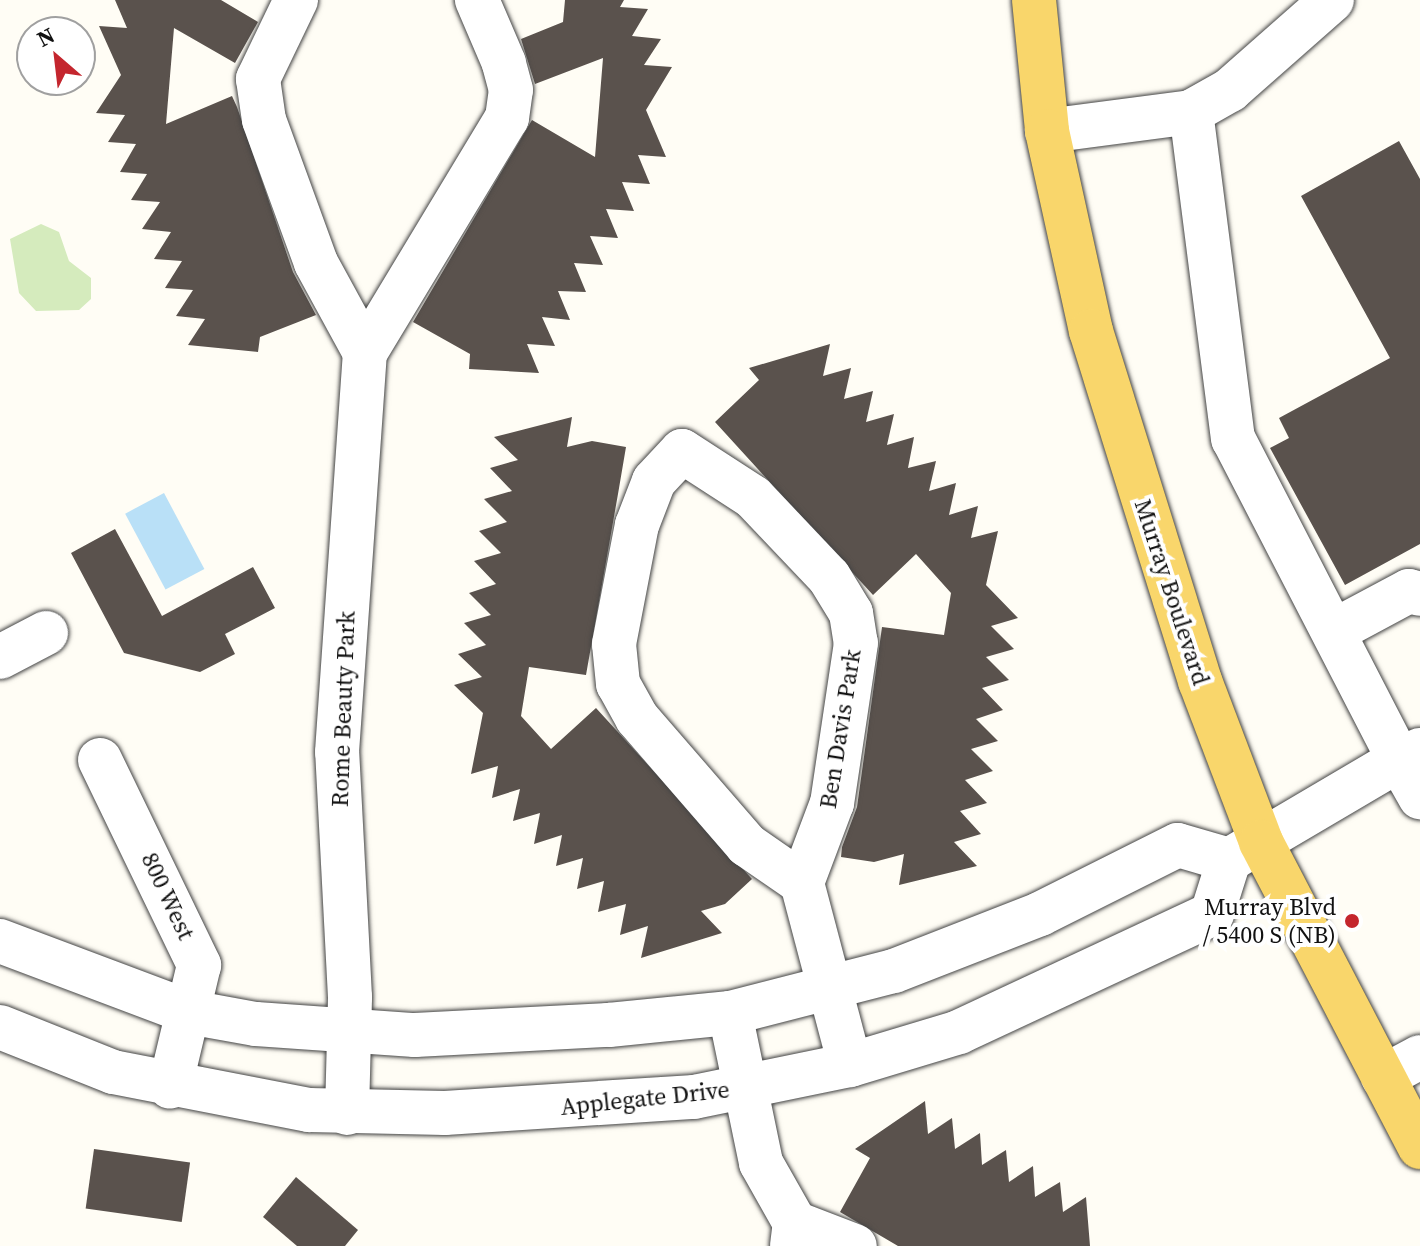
<!DOCTYPE html>
<html>
<head>
<meta charset="utf-8">
<style>
	body { margin:0 }
	#map { position:relative; width:1420px; height:1246px; overflow:hidden; background:#fffdf5; font-family:"Source Serif 4",serif }
	div>[style] { position:absolute }
	[style*='--x'] { left:calc(var(--x)*1px); top:calc(var(--y)*1px); width:calc(var(--w)*1px); rotate:calc(var(--a)*1deg) }
	.green>* { inset:0; background:#d5ebbd }
	.water>* { inset:0; background:#b9e0f7; transform-origin:0 0 }
	.building>* { inset:0; background:#5a524d; transform-origin:0 0 }
	.roads { filter:drop-shadow(0 0 2px #444) drop-shadow(0 0 2px #444) }
	.minor>* { height:44px; margin:-22px; padding:0 22px; transform-origin:22px; border-radius:22px; background:#fff }
	.major>* { height:44px; margin:-22px; padding:0 22px; transform-origin:22px; border-radius:22px; background:#f9d66b }
	.dots>* { width:22px; height:22px; translate:-50% -50%; box-sizing:border-box; border:4px solid #fff; border-radius:50% }
	span { translate:-50% -50%; white-space:nowrap; text-align:center; line-height:1.15; -webkit-text-stroke:8px #fff; paint-order:stroke }
	.street-label { font-size:24px; color:#111 }
	.poi-label { font-size:24px; color:#111 }
	.right { translate:-100% -50%; text-align:right }
	.north { position:absolute; left:16px; top:16px; width:80px; height:80px; box-sizing:border-box; background:#fff; border:2px solid #a0a0a0; border-radius:50%; rotate:332deg; font-size:22px; font-weight:700; line-height:32px; text-align:center; color:#111 }
	.north::after { content:''; display:block; margin:auto; width:28px; height:36px; background:#c4262e; clip-path:polygon(50% 0,100% 100%,50% 72%,0 100%) }
</style>
</head>
<body>
<div id="map">
	<div class="green">
		<i style="clip-path:polygon(41px 224px,59px 232px,69px 261px,91px 278px,91px 299px,79px 310px,36px 311px,19px 293px,10px 239px)"></i>
	</div>
	<div class="water">
		<i style="left:164px;top:493px;width:86px;height:44px;rotate:62deg"></i>
	</div>
	<div class="building">
		<i style="clip-path:polygon(115px 0,221px 0,258px 22px,235px 63px,174px 28px,166px 124px,232px 96px,237px 107px,293px 272px,316px 315px,260px 337px,258px 352px,188px 345px,205px 319px,176px 316px,193px 290px,165px 288px,182px 261px,154px 259px,171px 232px,142px 229px,160px 202px,131px 200px,147px 174px,120px 172px,136px 144px,108px 142px,125px 115px,96px 113px,121px 75px,99px 26px,127px 28px)"></i>
		<i style="clip-path:polygon(565px 0,624px 0,620px 7px,648px 9px,632px 36px,661px 39px,644px 65px,672px 67px,646px 110px,666px 157px,638px 155px,650px 184px,622px 182px,634px 211px,606px 209px,618px 238px,590px 236px,603px 265px,574px 263px,586px 292px,558px 291px,570px 320px,542px 317px,555px 346px,527px 344px,539px 373px,469px 369px,470px 354px,413px 322px,532px 120px,595px 157px,603px 58px,535px 84px,521px 39px,563px 22px)"></i>
		<i style="clip-path:polygon(1399px 141px,1420px 179px,1420px 544px,1345px 585px,1270px 448px,1289px 438px,1279px 418px,1390px 358px,1301px 196px)"></i>
		<i style="clip-path:polygon(830px 344px,823px 376px,851px 368px,844px 399px,873px 391px,866px 422px,894px 414px,887px 445px,914px 437px,908px 468px,936px 461px,929px 491px,956px 483px,949px 515px,978px 506px,971px 538px,998px 531px,986px 585px,1018px 618px,991px 626px,1014px 649px,986px 657px,1009px 680px,982px 688px,1003px 710px,976px 719px,998px 741px,971px 749px,993px 771px,965px 780px,987px 803px,960px 811px,981px 834px,954px 842px,977px 866px,899px 885px,904px 854px,874px 862px,841px 857px,842px 847px,857px 807px,882px 627px,944px 635px,951px 593px,916px 554px,873px 595px,715px 422px,759px 380px,749px 368px)"></i>
		<i style="clip-path:polygon(572px 417px,567px 447px,592px 441px,626px 447px,618px 494px,586px 675px,529px 667px,521px 716px,551px 749px,596px 708px,752px 879px,725px 904px,701px 911px,722px 933px,641px 958px,648px 926px,620px 935px,626px 904px,598px 912px,604px 881px,577px 889px,583px 858px,556px 866px,562px 835px,534px 844px,540px 813px,513px 821px,520px 789px,492px 798px,498px 766px,471px 774px,483px 713px,454px 685px,482px 677px,458px 654px,486px 645px,464px 623px,491px 615px,469px 593px,496px 584px,474px 561px,501px 553px,479px 531px,507px 522px,484px 499px,512px 491px,490px 468px,518px 460px,494px 437px)"></i>
		<i style="clip-path:polygon(115px 529px,162px 616px,253px 567px,275px 608px,225px 634px,235px 654px,200px 672px,124px 653px,71px 553px)"></i>
		<i style="clip-path:polygon(925px 1101px,928px 1134px,952px 1118px,955px 1149px,980px 1133px,982px 1165px,1006px 1150px,1009px 1182px,1033px 1166px,1035px 1197px,1060px 1182px,1063px 1212px,1086px 1197px,1090px 1246px,898px 1246px,840px 1212px,870px 1158px,855px 1149px)"></i>
		<i style="left:94px;top:1149px;width:97px;height:60px;rotate:8deg"></i>
		<i style="clip-path:polygon(296px 1177px,358px 1230px,345px 1246px,297px 1246px,263px 1217px)"></i>
	</div>
	<div class="roads">
		<div class="minor">
			<i style="--x:296;--y:0;--w:88;--a:115.7"></i>
			<i style="--x:258;--y:79;--w:41;--a:81.7"></i>
			<i style="--x:264;--y:120;--w:152;--a:70"></i>
			<i style="--x:316;--y:263;--w:102;--a:61.4"></i>
			<i style="--x:365;--y:353;--w:275;--a:-58.9"></i>
			<i style="--x:507;--y:118;--w:28;--a:-82"></i>
			<i style="--x:511;--y:90;--w:28;--a:-105"></i>
			<i style="--x:504;--y:63;--w:69;--a:-113.2"></i>
			<i style="--x:1047;--y:131;--w:145;--a:-7.5"></i>
			<i style="--x:682;--y:451;--w:85;--a:32.9"></i>
			<i style="--x:753;--y:497;--w:110;--a:46.5"></i>
			<i style="--x:829;--y:577;--w:42;--a:58.6"></i>
			<i style="--x:851;--y:613;--w:30;--a:81"></i>
			<i style="--x:856;--y:643;--w:162;--a:98.5"></i>
			<i style="--x:832;--y:803;--w:85;--a:110.6"></i>
			<i style="--x:802;--y:883;--w:67;--a:-145.4"></i>
			<i style="--x:747;--y:845;--w:168;--a:-130.9"></i>
			<i style="--x:637;--y:718;--w:39;--a:-119"></i>
			<i style="--x:618;--y:684;--w:40;--a:-95.7"></i>
			<i style="--x:614;--y:644;--w:121;--a:-79.1"></i>
			<i style="--x:637;--y:525;--w:47;--a:-68.9"></i>
			<i style="--x:654;--y:481;--w:41;--a:-47"></i>
			<i style="--x:1334;--y:631;--w:85;--a:-28.1"></i>
			<i style="--x:1409;--y:591;--w:11;--a:15"></i>
			<i style="--x:0;--y:657;--w:52;--a:-27.6"></i>
			<i style="--x:1420;--y:750;--w:23;--a:155"></i>
			<i style="--x:1399;--y:760;--w:43;--a:60.4"></i>
			<i style="--x:100;--y:760;--w:228;--a:64.2"></i>
			<i style="--x:199;--y:965;--w:125;--a:103.4"></i>
			<i style="--x:802;--y:883;--w:188;--a:75.2"></i>
			<i style="--x:0;--y:941;--w:202;--a:20.6"></i>
			<i style="--x:189;--y:1012;--w:68;--a:10.2"></i>
			<i style="--x:256;--y:1024;--w:159;--a:4"></i>
			<i style="--x:415;--y:1035;--w:194;--a:-3"></i>
			<i style="--x:609;--y:1025;--w:122;--a:-5.7"></i>
			<i style="--x:730;--y:1013;--w:169;--a:-14.4"></i>
			<i style="--x:894;--y:971;--w:157;--a:-21.3"></i>
			<i style="--x:1040;--y:914;--w:154;--a:-26.6"></i>
			<i style="--x:1178;--y:845;--w:53;--a:16.4"></i>
			<i style="--x:730;--y:1013;--w:153;--a:78.3"></i>
			<i style="--x:761;--y:1163;--w:69;--a:60.5"></i>
			<i style="--x:0;--y:1027;--w:122;--a:21.7"></i>
			<i style="--x:113;--y:1072;--w:200;--a:11"></i>
			<i style="--x:309;--y:1110;--w:136;--a:1.3"></i>
			<i style="--x:445;--y:1113;--w:250;--a:-3.7"></i>
			<i style="--x:694;--y:1097;--w:159;--a:-11.6"></i>
			<i style="--x:850;--y:1065;--w:114;--a:-16.8"></i>
			<i style="--x:959;--y:1032;--w:279;--a:-25"></i>
			<i style="--x:1212;--y:914;--w:57;--a:-72.5"></i>
			<i style="--x:1229;--y:860;--w:197;--a:-30.5"></i>
			<i style="--x:1399;--y:760;--w:361;--a:-117.3"></i>
			<i style="--x:1233;--y:439;--w:330;--a:-97.3"></i>
			<i style="--x:1191;--y:112;--w:45;--a:-29.4"></i>
			<i style="--x:1230;--y:90;--w:136;--a:-41.4"></i>
			<i style="--x:1383;--y:1077;--w:42;--a:-28.4"></i>
			<i style="--x:347;--y:1113;--w:116;--a:-88.5"></i>
			<i style="--x:350;--y:997;--w:245;--a:-93"></i>
			<i style="--x:337;--y:752;--w:400;--a:-86"></i>
			<i style="--x:792;--y:1246;--w:23;--a:-83"></i>
			<i style="--x:795;--y:1223;--w:64;--a:21"></i>
		</div>
		<div class="major">
			<i style="--x:1034;--y:0;--w:132;--a:84.3"></i>
			<i style="--x:1047;--y:131;--w:205;--a:77.6"></i>
			<i style="--x:1091;--y:331;--w:367;--a:72.7"></i>
			<i style="--x:1200;--y:681;--w:172;--a:69.2"></i>
			<i style="--x:1261;--y:842;--w:344;--a:62.5"></i>
		</div>
	</div>
	<div class="dots">
		<i style="left:1352px;top:921px;background:#c4262e"></i>
	</div>
	<div class="street-label">
		<span style="left:1172px;top:592px;rotate:72deg">Murray Boulevard</span>
		<span style="left:343px;top:709px;rotate:-88deg">Rome Beauty Park</span>
		<span style="left:840px;top:729px;rotate:-81deg">Ben Davis Park</span>
		<span style="left:168px;top:896px;rotate:65deg">800 West</span>
		<span style="left:645px;top:1098px;rotate:-6deg">Applegate Drive</span>
	</div>
	<div class="poi-label">
		<span class="right" style="left:1336px;top:921px">Murray Blvd<br>/ 5400 S (NB)</span>
	</div>
	<div class="north">N</div>
</div>
</body>
</html>
